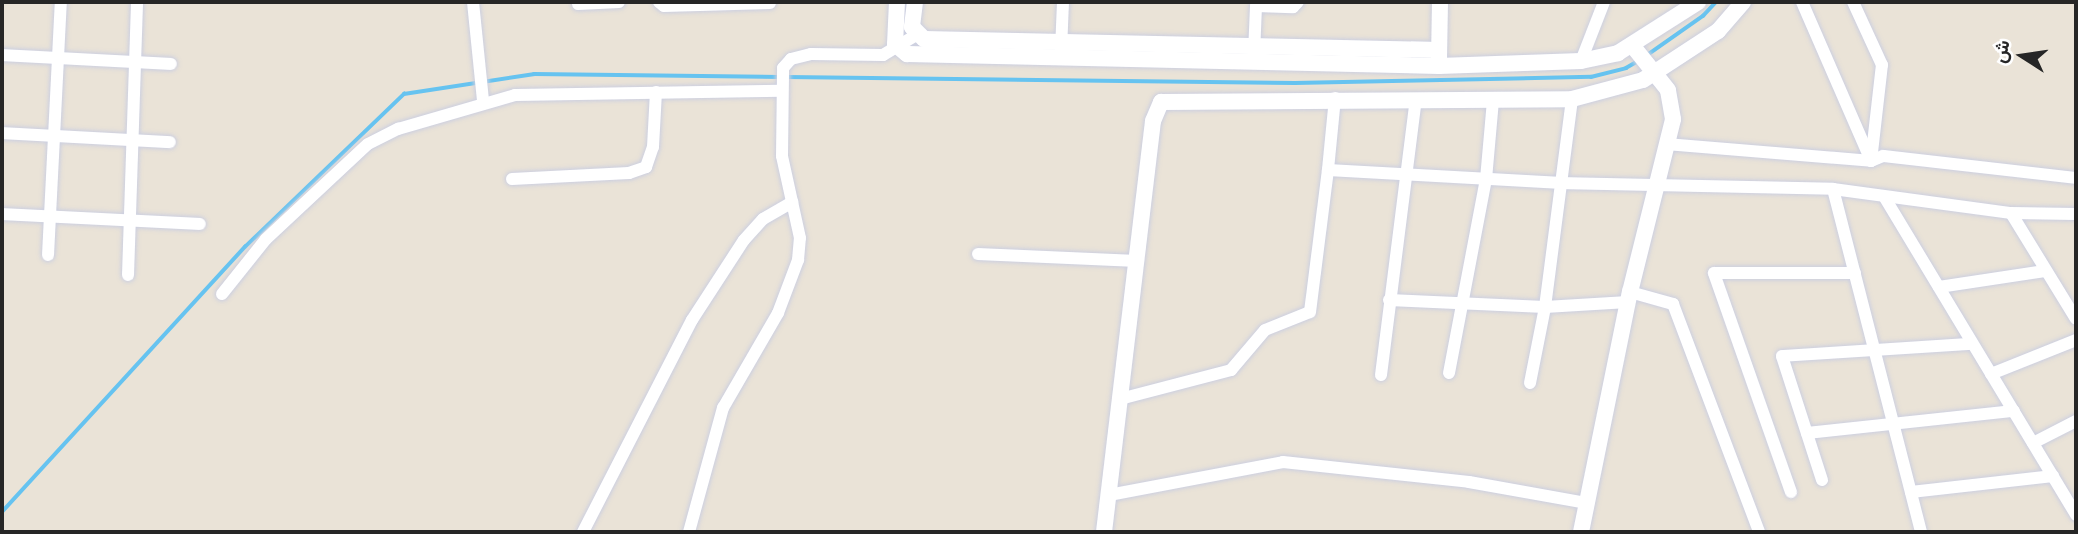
<!DOCTYPE html>
<html>
<head>
<meta charset="utf-8">
<style>
	body { margin:0 }
	#map { position:relative; width:2078px; height:534px; overflow:hidden; background:#eae3d7; font-family:Karla,Vazirmatn,sans-serif }
	div>[style] { position:absolute }
	[style*='--x'] { left:calc(var(--x)*1px); top:calc(var(--y)*1px); width:calc(var(--w)*1px); rotate:calc(var(--a)*1deg) }
	.stream>* { height:3.5px; margin:-1.75px; padding:0 1.75px; transform-origin:1.75px; border-radius:1.75px; background:#66c3f0 }
	.roads { filter:drop-shadow(0 0 2px #cccfe0) drop-shadow(0 0 2px #cccfe0) }
	.minor>* { height:12px; margin:-6px; padding:0 6px; transform-origin:6px; border-radius:6px; background:#fff }
	.tertiary>* { height:16px; margin:-8px; padding:0 8px; transform-origin:8px; border-radius:8px; background:#fff }
	span { translate:-50% -50%; white-space:nowrap; text-align:center; line-height:1.15; -webkit-text-stroke:7px #fff; paint-order:stroke }
	.frame { position:absolute; inset:0; border:4px solid #262626; pointer-events:none }
	.north { position:absolute; left:1987px; top:21px; width:70px; height:70px; -webkit-text-stroke:5px #fff; paint-order:stroke; rotate:282deg; font-size:19px; font-weight:700; line-height:28px; text-align:center; color:#262626 }
	.north::after { content:''; display:block; margin:auto; width:24px; height:32px; background:#262626; clip-path:polygon(50% 0,100% 100%,50% 72%,0 100%) }
</style>
</head>
<body>
<div id="map">
	<div class="stream">
		<i style="--x:1646;--y:56;--w:70;--a:-35.1"></i>
		<i style="--x:1703;--y:16;--w:19;--a:-47"></i>
		<i style="--x:787;--y:77;--w:508;--a:0.68"></i>
		<i style="--x:1295;--y:83;--w:296;--a:-1.2"></i>
		<i style="--x:1591;--y:77;--w:36;--a:-14"></i>
		<i style="--x:1626;--y:68;--w:16;--a:-30"></i>
		<i style="--x:2;--y:512;--w:360;--a:-47.5"></i>
		<i style="--x:245;--y:247;--w:221;--a:-43.9"></i>
		<i style="--x:404;--y:94;--w:132;--a:-8.7"></i>
		<i style="--x:534;--y:74;--w:245;--a:0.7"></i>
	</div>
	<div class="roads">
		<div class="minor">
			<i style="--x:473;--y:2;--w:100;--a:84.2"></i>
			<i style="--x:659;--y:2;--w:6;--a:39"></i>
			<i style="--x:664;--y:6;--w:106;--a:-1.6"></i>
			<i style="--x:1802;--y:2;--w:173;--a:66.5"></i>
			<i style="--x:1871;--y:161;--w:13;--a:-23"></i>
			<i style="--x:1883;--y:156;--w:194;--a:6.5"></i>
			<i style="--x:578;--y:4;--w:41;--a:-2.8"></i>
			<i style="--x:1061;--y:50;--w:48;--a:-87.6"></i>
			<i style="--x:1254;--y:54;--w:48;--a:-87.6"></i>
			<i style="--x:1256;--y:6;--w:37;--a:2"></i>
			<i style="--x:1293;--y:7;--w:7;--a:-45"></i>
			<i style="--x:2;--y:55;--w:169;--a:3"></i>
			<i style="--x:1581;--y:61;--w:63;--a:-68.7"></i>
			<i style="--x:1335;--y:98;--w:72;--a:95.6"></i>
			<i style="--x:1328;--y:170;--w:230;--a:3.2"></i>
			<i style="--x:1558;--y:183;--w:275;--a:1.2"></i>
			<i style="--x:1833;--y:189;--w:180;--a:7.7"></i>
			<i style="--x:2011;--y:213;--w:65;--a:0.9"></i>
			<i style="--x:2;--y:133;--w:168;--a:3.1"></i>
			<i style="--x:1666;--y:144;--w:206;--a:4.7"></i>
			<i style="--x:1871;--y:161;--w:97;--a:-83.5"></i>
			<i style="--x:1882;--y:65;--w:69;--a:-114.7"></i>
			<i style="--x:512;--y:179;--w:117;--a:-2.9"></i>
			<i style="--x:629;--y:173;--w:18;--a:-19"></i>
			<i style="--x:646;--y:167;--w:21;--a:-71"></i>
			<i style="--x:653;--y:147;--w:55;--a:-86.9"></i>
			<i style="--x:1833;--y:189;--w:354;--a:75.6"></i>
			<i style="--x:1885;--y:198;--w:370;--a:58.9"></i>
			<i style="--x:2011;--y:213;--w:124;--a:58.5"></i>
			<i style="--x:2;--y:214;--w:198;--a:2.9"></i>
			<i style="--x:978;--y:254;--w:159;--a:2.5"></i>
			<i style="--x:48;--y:255;--w:253;--a:-87.1"></i>
			<i style="--x:128;--y:275;--w:273;--a:-88.1"></i>
			<i style="--x:1939;--y:287;--w:107;--a:-8.6"></i>
			<i style="--x:1630;--y:292;--w:45;--a:15.6"></i>
			<i style="--x:1673;--y:304;--w:244;--a:69.3"></i>
			<i style="--x:222;--y:294;--w:70;--a:-51.3"></i>
			<i style="--x:266;--y:239;--w:139;--a:-43"></i>
			<i style="--x:368;--y:144;--w:34;--a:-27"></i>
			<i style="--x:398;--y:129;--w:122;--a:-16.2"></i>
			<i style="--x:515;--y:95;--w:266;--a:-0.9"></i>
			<i style="--x:1389;--y:300;--w:156;--a:2.6"></i>
			<i style="--x:1545;--y:307;--w:83;--a:-3.4"></i>
			<i style="--x:1449;--y:373;--w:197;--a:-79.2"></i>
			<i style="--x:1486;--y:179;--w:78;--a:-84.9"></i>
			<i style="--x:1991;--y:374;--w:92;--a:-21.8"></i>
			<i style="--x:1381;--y:375;--w:278;--a:-82.8"></i>
			<i style="--x:1530;--y:383;--w:77;--a:-78.8"></i>
			<i style="--x:1545;--y:307;--w:210;--a:-82.6"></i>
			<i style="--x:1120;--y:399;--w:115;--a:-14.6"></i>
			<i style="--x:1231;--y:370;--w:52;--a:-49.6"></i>
			<i style="--x:1265;--y:330;--w:48;--a:-21.8"></i>
			<i style="--x:1310;--y:312;--w:143;--a:-82.8"></i>
			<i style="--x:1807;--y:433;--w:208;--a:-6.1"></i>
			<i style="--x:2033;--y:443;--w:48;--a:-27.1"></i>
			<i style="--x:1822;--y:480;--w:130;--a:-107.9"></i>
			<i style="--x:1782;--y:356;--w:188;--a:-3.7"></i>
			<i style="--x:1791;--y:492;--w:232;--a:-109.4"></i>
			<i style="--x:1714;--y:273;--w:141;--a:0"></i>
			<i style="--x:1911;--y:492;--w:143;--a:-6.4"></i>
			<i style="--x:1109;--y:495;--w:177;--a:-10.7"></i>
			<i style="--x:1283;--y:462;--w:187;--a:6.1"></i>
			<i style="--x:1469;--y:482;--w:120;--a:10.1"></i>
			<i style="--x:583;--y:532;--w:238;--a:-62.8"></i>
			<i style="--x:692;--y:320;--w:95;--a:-57"></i>
			<i style="--x:744;--y:240;--w:28;--a:-48"></i>
			<i style="--x:763;--y:219;--w:34;--a:-30"></i>
			<i style="--x:689;--y:532;--w:129;--a:-74.7"></i>
			<i style="--x:723;--y:408;--w:110;--a:-59.9"></i>
			<i style="--x:778;--y:313;--w:57;--a:-69.3"></i>
			<i style="--x:798;--y:260;--w:22;--a:-85"></i>
			<i style="--x:800;--y:238;--w:84;--a:-102.4"></i>
			<i style="--x:782;--y:156;--w:88;--a:-89.3"></i>
			<i style="--x:783;--y:68;--w:12;--a:-48"></i>
			<i style="--x:791;--y:59;--w:21;--a:-14"></i>
			<i style="--x:811;--y:54;--w:72;--a:0.8"></i>
			<i style="--x:883;--y:55;--w:39;--a:-31"></i>
		</div>
		<div class="tertiary">
			<i style="--x:897;--y:2;--w:42;--a:92.7"></i>
			<i style="--x:895;--y:44;--w:16;--a:40"></i>
			<i style="--x:907;--y:54;--w:532;--a:1.29"></i>
			<i style="--x:1439;--y:66;--w:142;--a:-2"></i>
			<i style="--x:1581;--y:61;--w:38;--a:-12"></i>
			<i style="--x:1618;--y:53;--w:95;--a:-32.5"></i>
			<i style="--x:915;--y:2;--w:25;--a:97"></i>
			<i style="--x:912;--y:27;--w:17;--a:45"></i>
			<i style="--x:924;--y:39;--w:515;--a:1.22"></i>
			<i style="--x:1439;--y:59;--w:57;--a:-89"></i>
			<i style="--x:1104;--y:532;--w:414;--a:-83.2"></i>
			<i style="--x:1153;--y:121;--w:21;--a:-67"></i>
			<i style="--x:1161;--y:102;--w:411;--a:-0.4"></i>
			<i style="--x:1572;--y:99;--w:73;--a:-15"></i>
			<i style="--x:1643;--y:80;--w:90;--a:-33.2"></i>
			<i style="--x:1718;--y:31;--w:38;--a:-49"></i>
			<i style="--x:1581;--y:532;--w:245;--a:-78.5"></i>
			<i style="--x:1630;--y:292;--w:178;--a:-76"></i>
			<i style="--x:1673;--y:119;--w:29;--a:-100"></i>
			<i style="--x:1668;--y:90;--w:58;--a:-128.7"></i>
		</div>
	</div>
	<div class="frame"></div>
	<div class="north">ش</div>
</div>
</body>
</html>
